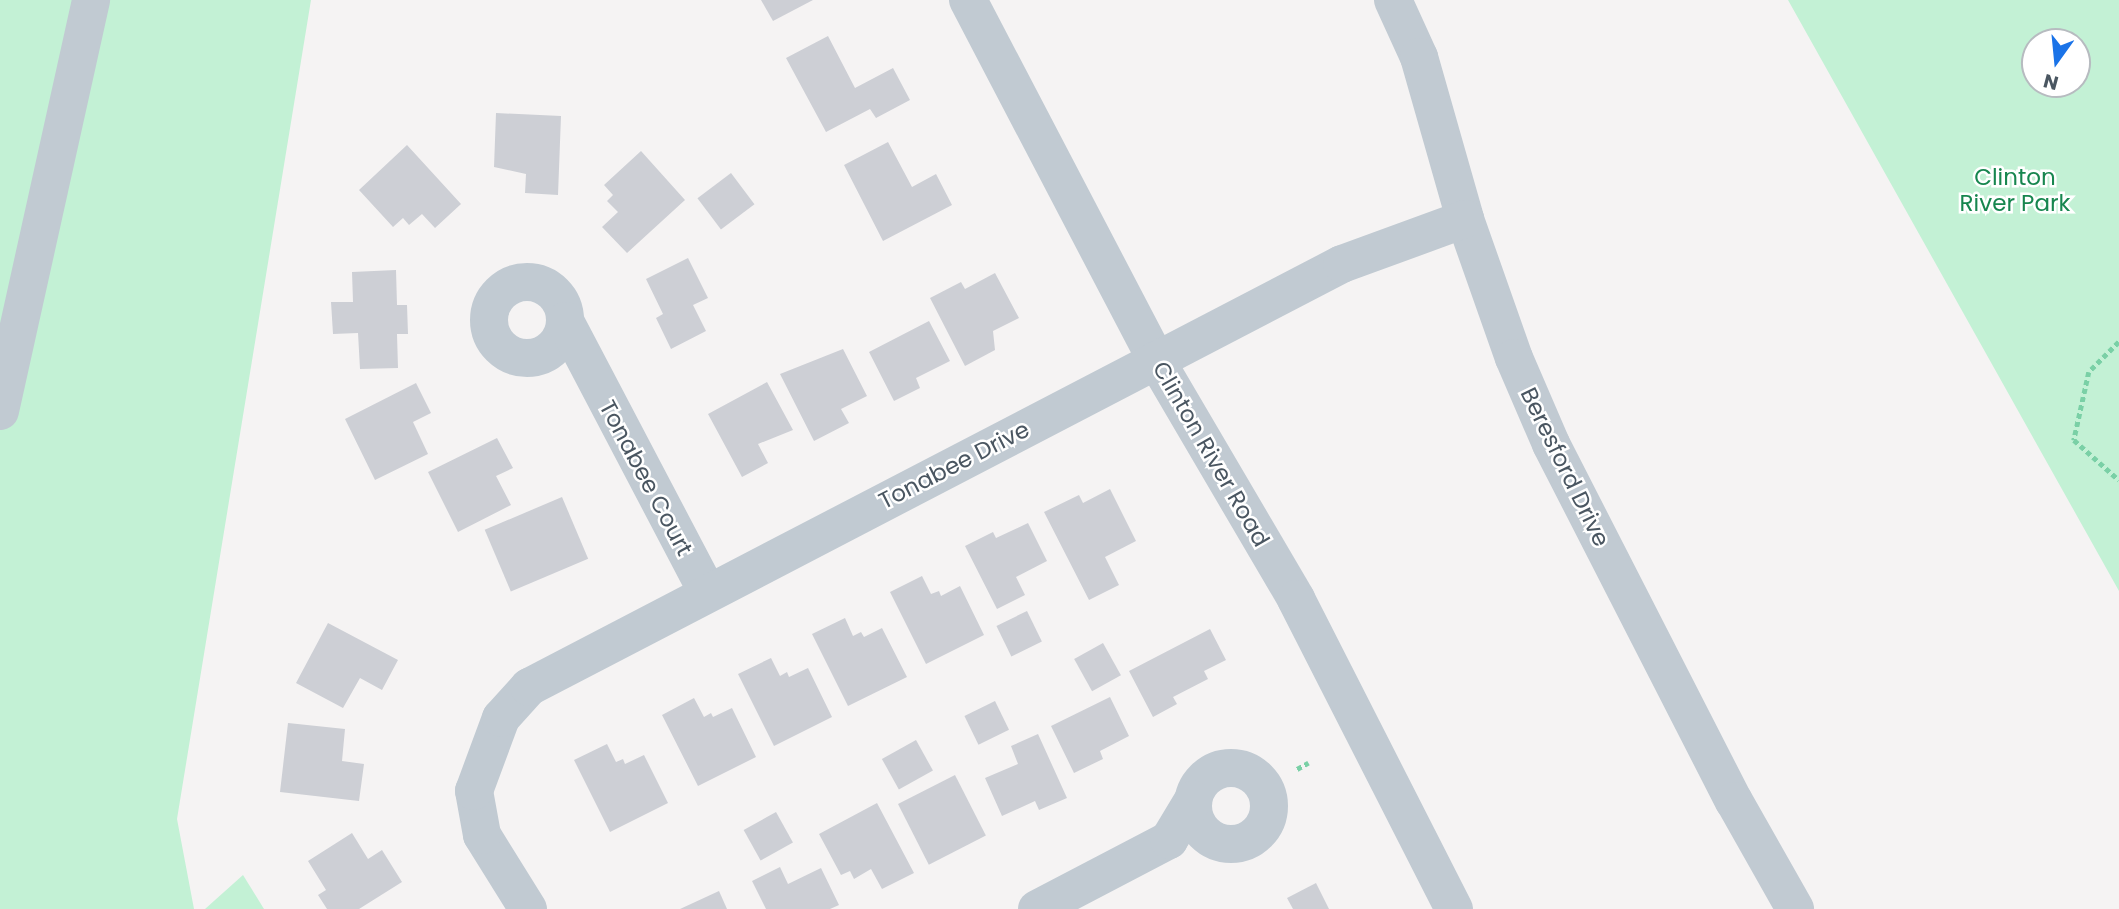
<!DOCTYPE html>
<html>
<head>
<meta charset="utf-8">
<style>
	body { margin:0 }
	#map { position:relative; width:2119px; height:909px; overflow:hidden; background:#f5f3f3; font-family:Poppins,sans-serif }
	div>[style] { position:absolute }
	[style*='--x'] { left:calc(var(--x)*1px); top:calc(var(--y)*1px); width:calc(var(--w)*1px); rotate:calc(var(--a)*1deg) }
	.green>* { inset:0; background:#c3f1d5 }
	.building>* { inset:0; background:#cdcfd5; transform-origin:0 0 }
	.path>* { height:4.5px; margin-top:-2.25px; transform-origin:0; background:repeating-linear-gradient(90deg,#7ad0a6 0 5px,transparent 0 8.5px) }
	.minor>* { height:38px; margin:-19px; padding:0 19px; transform-origin:19px; border-radius:19px; background:#c1cad2 }
	.minor>.ring { margin:-19px; padding:0; box-sizing:content-box; background:none; border:38px solid #c1cad2; border-radius:50% }
	span { translate:-50% -50%; white-space:nowrap; text-align:center; line-height:1.15; -webkit-text-stroke:5px #fff; paint-order:stroke }
	.park-label { font-size:23px; color:#17864f }
	.street-label { font-size:23px; color:#4a5661 }
	.north { position:absolute; left:2021px; top:28px; width:70px; height:70px; box-sizing:border-box; background:#fff; border:2px solid #b7bbc0; border-radius:50%; rotate:195deg; font-size:19px; font-weight:700; line-height:28px; text-align:center; color:#4a5661 }
	.north::after { content:''; display:block; margin:auto; width:24px; height:32px; background:#1a73e8; clip-path:polygon(50% 0,100% 100%,50% 72%,0 100%) }
</style>
</head>
<body>
<div id="map">
	<div class="green">
		<i style="clip-path:polygon(0 0,311px 0,177px 819px,194px 909px,0 909px)"></i>
		<i style="clip-path:polygon(evenodd,1788px 0,2119px 0,2119px 591px,1788px 0,2077px 42px,2077px 84px,2035px 84px,2035px 42px,2077px 42px)"></i>
		<i style="clip-path:polygon(243px 875px,264px 909px,205px 909px)"></i>
	</div>
	<div class="building">
		<i style="clip-path:polygon(761px 0,813px 0,773px 21px)"></i>
		<i style="clip-path:polygon(828px 36px,855px 88px,893px 68px,910px 100px,876px 118px,870px 109px,826px 132px,786px 58px)"></i>
		<i style="clip-path:polygon(496px 113px,561px 116px,558px 195px,525px 193px,526px 174px,494px 167px)"></i>
		<i style="clip-path:polygon(888px 142px,912px 187px,936px 174px,952px 205px,883px 241px,844px 165px)"></i>
		<i style="clip-path:polygon(407px 145px,461px 204px,435px 228px,422px 214px,409px 225px,403px 218px,393px 227px,359px 190px)"></i>
		<i style="clip-path:polygon(641px 151px,685px 200px,627px 253px,602px 227px,618px 212px,607px 201px,613px 195px,604px 185px)"></i>
		<i style="left:731px;top:173px;width:39px;height:42px;rotate:53deg"></i>
		<i style="clip-path:polygon(688px 258px,708px 298px,693px 305px,706px 331px,671px 349px,656px 318px,663px 314px,646px 279px)"></i>
		<i style="clip-path:polygon(396px 270px,397px 305px,407px 305px,408px 334px,397px 334px,398px 368px,360px 369px,358px 333px,333px 334px,331px 302px,353px 302px,352px 272px)"></i>
		<i style="clip-path:polygon(995px 273px,1019px 318px,993px 331px,995px 350px,965px 366px,930px 298px,961px 282px,965px 289px)"></i>
		<i style="clip-path:polygon(929px 321px,950px 361px,916px 378px,920px 388px,894px 401px,869px 352px)"></i>
		<i style="clip-path:polygon(843px 349px,867px 396px,841px 409px,849px 423px,814px 441px,780px 374px)"></i>
		<i style="clip-path:polygon(767px 382px,793px 430px,758px 444px,768px 463px,742px 477px,708px 414px)"></i>
		<i style="clip-path:polygon(416px 383px,431px 413px,413px 422px,428px 454px,375px 480px,345px 419px)"></i>
		<i style="clip-path:polygon(497px 438px,513px 468px,496px 476px,511px 505px,458px 532px,428px 472px)"></i>
		<i style="clip-path:polygon(1110px 489px,1136px 541px,1105px 557px,1119px 585px,1089px 600px,1044px 512px,1079px 495px,1083px 503px)"></i>
		<i style="left:562px;top:497px;width:67px;height:84px;rotate:67deg"></i>
		<i style="clip-path:polygon(1028px 523px,1047px 561px,1016px 577px,1025px 595px,997px 609px,965px 546px,993px 532px,996px 538px)"></i>
		<i style="clip-path:polygon(922px 576px,931px 594px,939px 591px,941px 596px,960px 586px,984px 635px,926px 664px,890px 592px)"></i>
		<i style="left:1027px;top:611px;width:34px;height:34px;rotate:64deg"></i>
		<i style="clip-path:polygon(845px 618px,853px 636px,861px 632px,864px 637px,882px 628px,907px 677px,848px 706px,812px 634px)"></i>
		<i style="clip-path:polygon(328px 623px,398px 660px,382px 690px,360px 678px,343px 708px,296px 683px)"></i>
		<i style="clip-path:polygon(1210px 629px,1226px 660px,1204px 671px,1208px 679px,1173px 697px,1177px 704px,1153px 717px,1129px 671px)"></i>
		<i style="left:1103px;top:643px;width:37px;height:33px;rotate:61deg"></i>
		<i style="clip-path:polygon(771px 658px,780px 676px,787px 672px,789px 677px,808px 668px,832px 717px,774px 746px,738px 674px)"></i>
		<i style="clip-path:polygon(1110px 697px,1129px 736px,1100px 751px,1103px 759px,1074px 773px,1051px 726px)"></i>
		<i style="clip-path:polygon(694px 698px,704px 717px,711px 713px,713px 717px,732px 708px,756px 757px,698px 786px,662px 715px)"></i>
		<i style="left:995px;top:701px;width:32px;height:34px;rotate:64deg"></i>
		<i style="clip-path:polygon(288px 723px,345px 729px,342px 761px,364px 764px,359px 801px,280px 792px)"></i>
		<i style="clip-path:polygon(1038px 734px,1067px 798px,1039px 810px,1035px 801px,1002px 816px,985px 778px,1018px 764px,1011px 746px)"></i>
		<i style="left:916px;top:740px;width:35px;height:39px;rotate:61deg"></i>
		<i style="clip-path:polygon(607px 744px,616px 762px,623px 759px,625px 764px,644px 755px,668px 803px,610px 832px,574px 760px)"></i>
		<i style="left:955px;top:775px;width:68px;height:64px;rotate:63deg"></i>
		<i style="clip-path:polygon(877px 803px,914px 873px,882px 889px,871px 869px,854px 879px,850px 871px,841px 875px,819px 834px)"></i>
		<i style="left:776px;top:812px;width:35px;height:37px;rotate:61deg"></i>
		<i style="clip-path:polygon(352px 833px,368px 859px,382px 850px,402px 882px,359px 909px,327px 909px,318px 895px,326px 890px,308px 861px)"></i>
		<i style="clip-path:polygon(780px 867px,788px 884px,821px 868px,839px 905px,830px 909px,766px 909px,752px 881px)"></i>
		<i style="clip-path:polygon(1316px 883px,1329px 909px,1293px 909px,1287px 898px)"></i>
		<i style="clip-path:polygon(719px 891px,727px 909px,680px 909px)"></i>
	</div>
	<div class="path">
		<i style="--x:2119;--y:342;--w:42;--a:135"></i>
		<i style="--x:2089;--y:372;--w:70;--a:102.4"></i>
		<i style="--x:2074;--y:440;--w:60;--a:41.6"></i>
		<i style="--x:1297;--y:769;--w:13;--a:-29"></i>
	</div>
	<div class="minor">
		<i style="--x:968;--y:0;--w:406;--a:62.4"></i>
		<i style="--x:1156;--y:360;--w:277;--a:59.6"></i>
		<i style="--x:1296;--y:599;--w:348;--a:63"></i>
		<i style="--x:1393;--y:0;--w:63;--a:65.5"></i>
		<i style="--x:1419;--y:57;--w:168;--a:74.1"></i>
		<i style="--x:1465;--y:219;--w:147;--a:70.6"></i>
		<i style="--x:1514;--y:358;--w:94;--a:66.7"></i>
		<i style="--x:1551;--y:444;--w:401;--a:62.9"></i>
		<i style="--x:1734;--y:801;--w:124;--a:60.5"></i>
		<i class="ring" style="left:489px;top:282px;width:38px;height:38px"></i>
		<i style="--x:565;--y:321;--w:307;--a:62.3"></i>
		<i style="--x:0;--y:411;--w:421;--a:-77.5"></i>
		<i class="ring" style="left:1193px;top:768px;width:38px;height:38px"></i>
		<i style="--x:528;--y:909;--w:87;--a:-121.9"></i>
		<i style="--x:482;--y:835;--w:45;--a:-100.3"></i>
		<i style="--x:474;--y:791;--w:78;--a:-69.7"></i>
		<i style="--x:501;--y:718;--w:42;--a:-47.9"></i>
		<i style="--x:529;--y:687;--w:916;--a:-27.49"></i>
		<i style="--x:1342;--y:264;--w:131;--a:-20.1"></i>
		<i style="--x:1037;--y:909;--w:149;--a:-27.6"></i>
		<i style="--x:1169;--y:840;--w:47;--a:-59"></i>
	</div>
	<div class="park-label">
		<span style="left:2015px;top:190px">Clinton<br>River Park</span>
	</div>
	<div class="street-label">
		<span style="left:1211px;top:454px;rotate:60deg">Clinton River Road</span>
		<span style="left:954px;top:465px;rotate:-27deg">Tonabee Drive</span>
		<span style="left:1565px;top:467px;rotate:64deg">Beresford Drive</span>
		<span style="left:646px;top:478px;rotate:62deg">Tonabee Court</span>
	</div>
	<div class="north">N</div>
</div>
</body>
</html>
